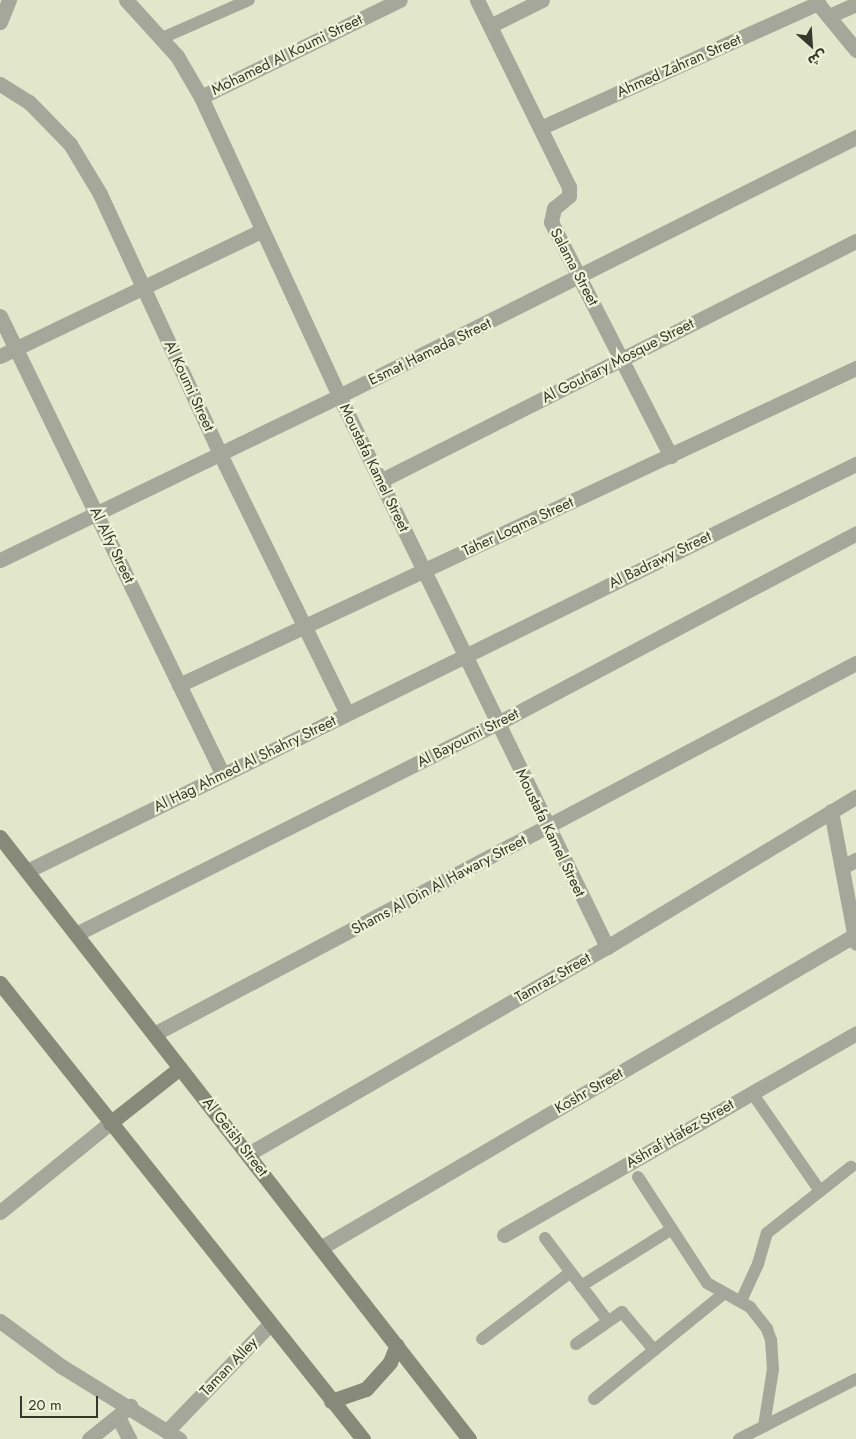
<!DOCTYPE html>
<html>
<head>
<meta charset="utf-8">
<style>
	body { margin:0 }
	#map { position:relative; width:856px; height:1439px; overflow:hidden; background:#e2e6ca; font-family:Jost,"Noto Sans Arabic",sans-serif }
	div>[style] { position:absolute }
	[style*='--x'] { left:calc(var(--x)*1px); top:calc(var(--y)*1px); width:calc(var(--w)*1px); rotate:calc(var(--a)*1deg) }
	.lane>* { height:12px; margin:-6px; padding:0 6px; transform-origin:6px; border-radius:6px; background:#a5a79b }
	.street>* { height:15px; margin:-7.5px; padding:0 7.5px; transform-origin:7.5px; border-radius:7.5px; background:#a5a79b }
	.secondary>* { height:15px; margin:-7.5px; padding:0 7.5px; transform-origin:7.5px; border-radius:7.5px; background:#888a79 }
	span { translate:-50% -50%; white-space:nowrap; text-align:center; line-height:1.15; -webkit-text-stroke:4.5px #eff3d7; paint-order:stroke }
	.street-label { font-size:15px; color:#37382d }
	.north { position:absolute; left:786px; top:20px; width:50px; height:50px; -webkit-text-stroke:4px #eff3d7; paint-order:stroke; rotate:154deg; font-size:14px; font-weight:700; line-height:20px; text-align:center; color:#37382d }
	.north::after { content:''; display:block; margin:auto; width:18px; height:22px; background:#37382d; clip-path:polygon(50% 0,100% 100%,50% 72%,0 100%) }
	.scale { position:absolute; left:20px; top:1396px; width:78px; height:22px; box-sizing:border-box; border:2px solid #37382d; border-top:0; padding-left:6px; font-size:15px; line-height:18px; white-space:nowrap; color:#37382d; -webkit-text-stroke:4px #eff3d7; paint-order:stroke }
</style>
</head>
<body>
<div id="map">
	<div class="lane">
		<i style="--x:160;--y:39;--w:97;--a:-23.7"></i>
		<i style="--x:757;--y:1100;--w:111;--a:55.3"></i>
		<i style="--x:638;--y:1177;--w:126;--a:56.9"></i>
		<i style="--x:707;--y:1283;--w:49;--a:29.2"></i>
		<i style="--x:750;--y:1307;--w:28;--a:52"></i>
		<i style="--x:767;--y:1329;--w:12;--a:70"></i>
		<i style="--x:771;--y:1340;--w:29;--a:86"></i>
		<i style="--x:773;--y:1369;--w:58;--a:99"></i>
		<i style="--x:545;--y:1238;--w:103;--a:52.9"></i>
		<i style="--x:581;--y:1286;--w:107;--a:-32.1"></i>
		<i style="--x:741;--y:1301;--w:41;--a:-65.3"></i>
		<i style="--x:758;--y:1264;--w:32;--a:-74"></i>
		<i style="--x:767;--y:1233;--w:107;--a:-38.2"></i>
		<i style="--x:482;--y:1339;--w:111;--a:-37"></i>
		<i style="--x:576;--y:1344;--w:56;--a:-34.8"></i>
		<i style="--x:622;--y:1312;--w:50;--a:49.9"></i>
		<i style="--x:594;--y:1399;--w:166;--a:-39.1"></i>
		<i style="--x:739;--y:1439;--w:131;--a:-27.1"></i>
	</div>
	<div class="street">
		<i style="--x:126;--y:0;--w:76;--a:47.7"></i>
		<i style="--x:177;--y:56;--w:48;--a:59.7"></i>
		<i style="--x:201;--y:97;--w:329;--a:65.2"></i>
		<i style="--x:339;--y:396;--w:613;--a:64.06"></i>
		<i style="--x:477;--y:0;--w:208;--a:63.8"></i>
		<i style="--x:569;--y:187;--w:9;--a:90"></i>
		<i style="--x:569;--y:196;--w:19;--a:141"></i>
		<i style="--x:554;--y:208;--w:14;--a:102"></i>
		<i style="--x:551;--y:222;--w:263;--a:62.9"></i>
		<i style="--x:815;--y:0;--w:65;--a:50.6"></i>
		<i style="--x:829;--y:16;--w:30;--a:-24"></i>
		<i style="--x:0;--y:22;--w:24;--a:-68"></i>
		<i style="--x:490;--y:26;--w:58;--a:-26.6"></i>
		<i style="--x:0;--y:84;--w:34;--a:32"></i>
		<i style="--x:29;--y:102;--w:59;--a:45.7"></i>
		<i style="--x:70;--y:144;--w:58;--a:59"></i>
		<i style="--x:100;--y:194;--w:286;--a:65.2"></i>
		<i style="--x:220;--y:454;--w:288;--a:63.9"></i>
		<i style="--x:201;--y:97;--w:221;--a:-26"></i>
		<i style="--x:540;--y:128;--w:305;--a:-24.2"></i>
		<i style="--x:0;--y:316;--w:510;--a:64.09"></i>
		<i style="--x:0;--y:356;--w:289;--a:-25.6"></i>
		<i style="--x:380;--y:481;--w:533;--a:-26.76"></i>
		<i style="--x:0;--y:560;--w:377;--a:-25.8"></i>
		<i style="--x:339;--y:396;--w:578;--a:-26.61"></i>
		<i style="--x:179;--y:685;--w:748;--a:-25.09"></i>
		<i style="--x:831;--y:811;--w:134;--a:79.3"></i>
		<i style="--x:842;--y:867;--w:16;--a:-27"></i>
		<i style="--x:27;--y:871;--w:924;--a:-26.15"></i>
		<i style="--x:76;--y:934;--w:470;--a:-26.6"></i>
		<i style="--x:496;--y:724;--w:408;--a:-27.9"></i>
		<i style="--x:154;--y:1034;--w:794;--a:-27.86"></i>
		<i style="--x:248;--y:1154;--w:414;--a:-30"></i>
		<i style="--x:607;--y:947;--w:291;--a:-31.1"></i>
		<i style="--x:0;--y:1212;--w:141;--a:-39"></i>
		<i style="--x:504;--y:1235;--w:406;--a:-29.8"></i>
		<i style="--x:322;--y:1247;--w:618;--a:-30.34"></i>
		<i style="--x:0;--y:1321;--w:76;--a:36.4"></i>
		<i style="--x:61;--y:1366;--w:139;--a:31.7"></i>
		<i style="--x:118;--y:1417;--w:25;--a:63"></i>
		<i style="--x:167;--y:1431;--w:149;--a:-46.1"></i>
		<i style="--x:89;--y:1439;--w:53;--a:-38.8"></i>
	</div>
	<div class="secondary">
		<i style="--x:0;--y:837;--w:763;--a:52.08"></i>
		<i style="--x:0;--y:983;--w:583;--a:51.48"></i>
		<i style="--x:110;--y:1123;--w:89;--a:-38.2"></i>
		<i style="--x:331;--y:1401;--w:37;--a:-19"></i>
		<i style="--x:366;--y:1389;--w:36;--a:-48"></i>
		<i style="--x:390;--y:1362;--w:18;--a:-68"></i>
	</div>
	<div class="street-label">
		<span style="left:287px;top:55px;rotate:-26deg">Mohamed Al Koumi Street</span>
		<span style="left:679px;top:66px;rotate:-24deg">Ahmed Zahran Street</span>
		<span style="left:574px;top:267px;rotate:62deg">Salama Street</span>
		<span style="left:430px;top:352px;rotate:-26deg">Esmat Hamada Street</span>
		<span style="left:618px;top:361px;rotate:-27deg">Al Gouhary Mosque Street</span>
		<span style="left:189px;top:386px;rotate:65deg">Al Koumi Street</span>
		<span style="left:374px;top:468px;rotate:64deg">Moustafa Kamel Street</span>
		<span style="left:518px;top:527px;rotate:-25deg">Taher Loqma Street</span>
		<span style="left:112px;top:545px;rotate:64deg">Al Alfy Street</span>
		<span style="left:660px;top:560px;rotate:-26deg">Al Badrawy Street</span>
		<span style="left:468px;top:738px;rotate:-27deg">Al Bayoumi Street</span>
		<span style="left:245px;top:764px;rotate:-26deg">Al Hag Ahmed Al Shahry Street</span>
		<span style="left:550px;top:833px;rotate:64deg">Moustafa Kamel Street</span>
		<span style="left:439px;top:885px;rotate:-28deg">Shams Al Din Al Hawary Street</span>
		<span style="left:553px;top:978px;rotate:-30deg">Tamraz Street</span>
		<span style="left:589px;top:1091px;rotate:-30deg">Koshr Street</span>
		<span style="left:680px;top:1134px;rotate:-30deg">Ashraf Hafez Street</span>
		<span style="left:235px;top:1137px;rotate:52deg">Al Geish Street</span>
		<span style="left:229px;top:1367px;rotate:-46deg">Taman Alley</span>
	</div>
	<div class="north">ش</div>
	<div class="scale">20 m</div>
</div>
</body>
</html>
